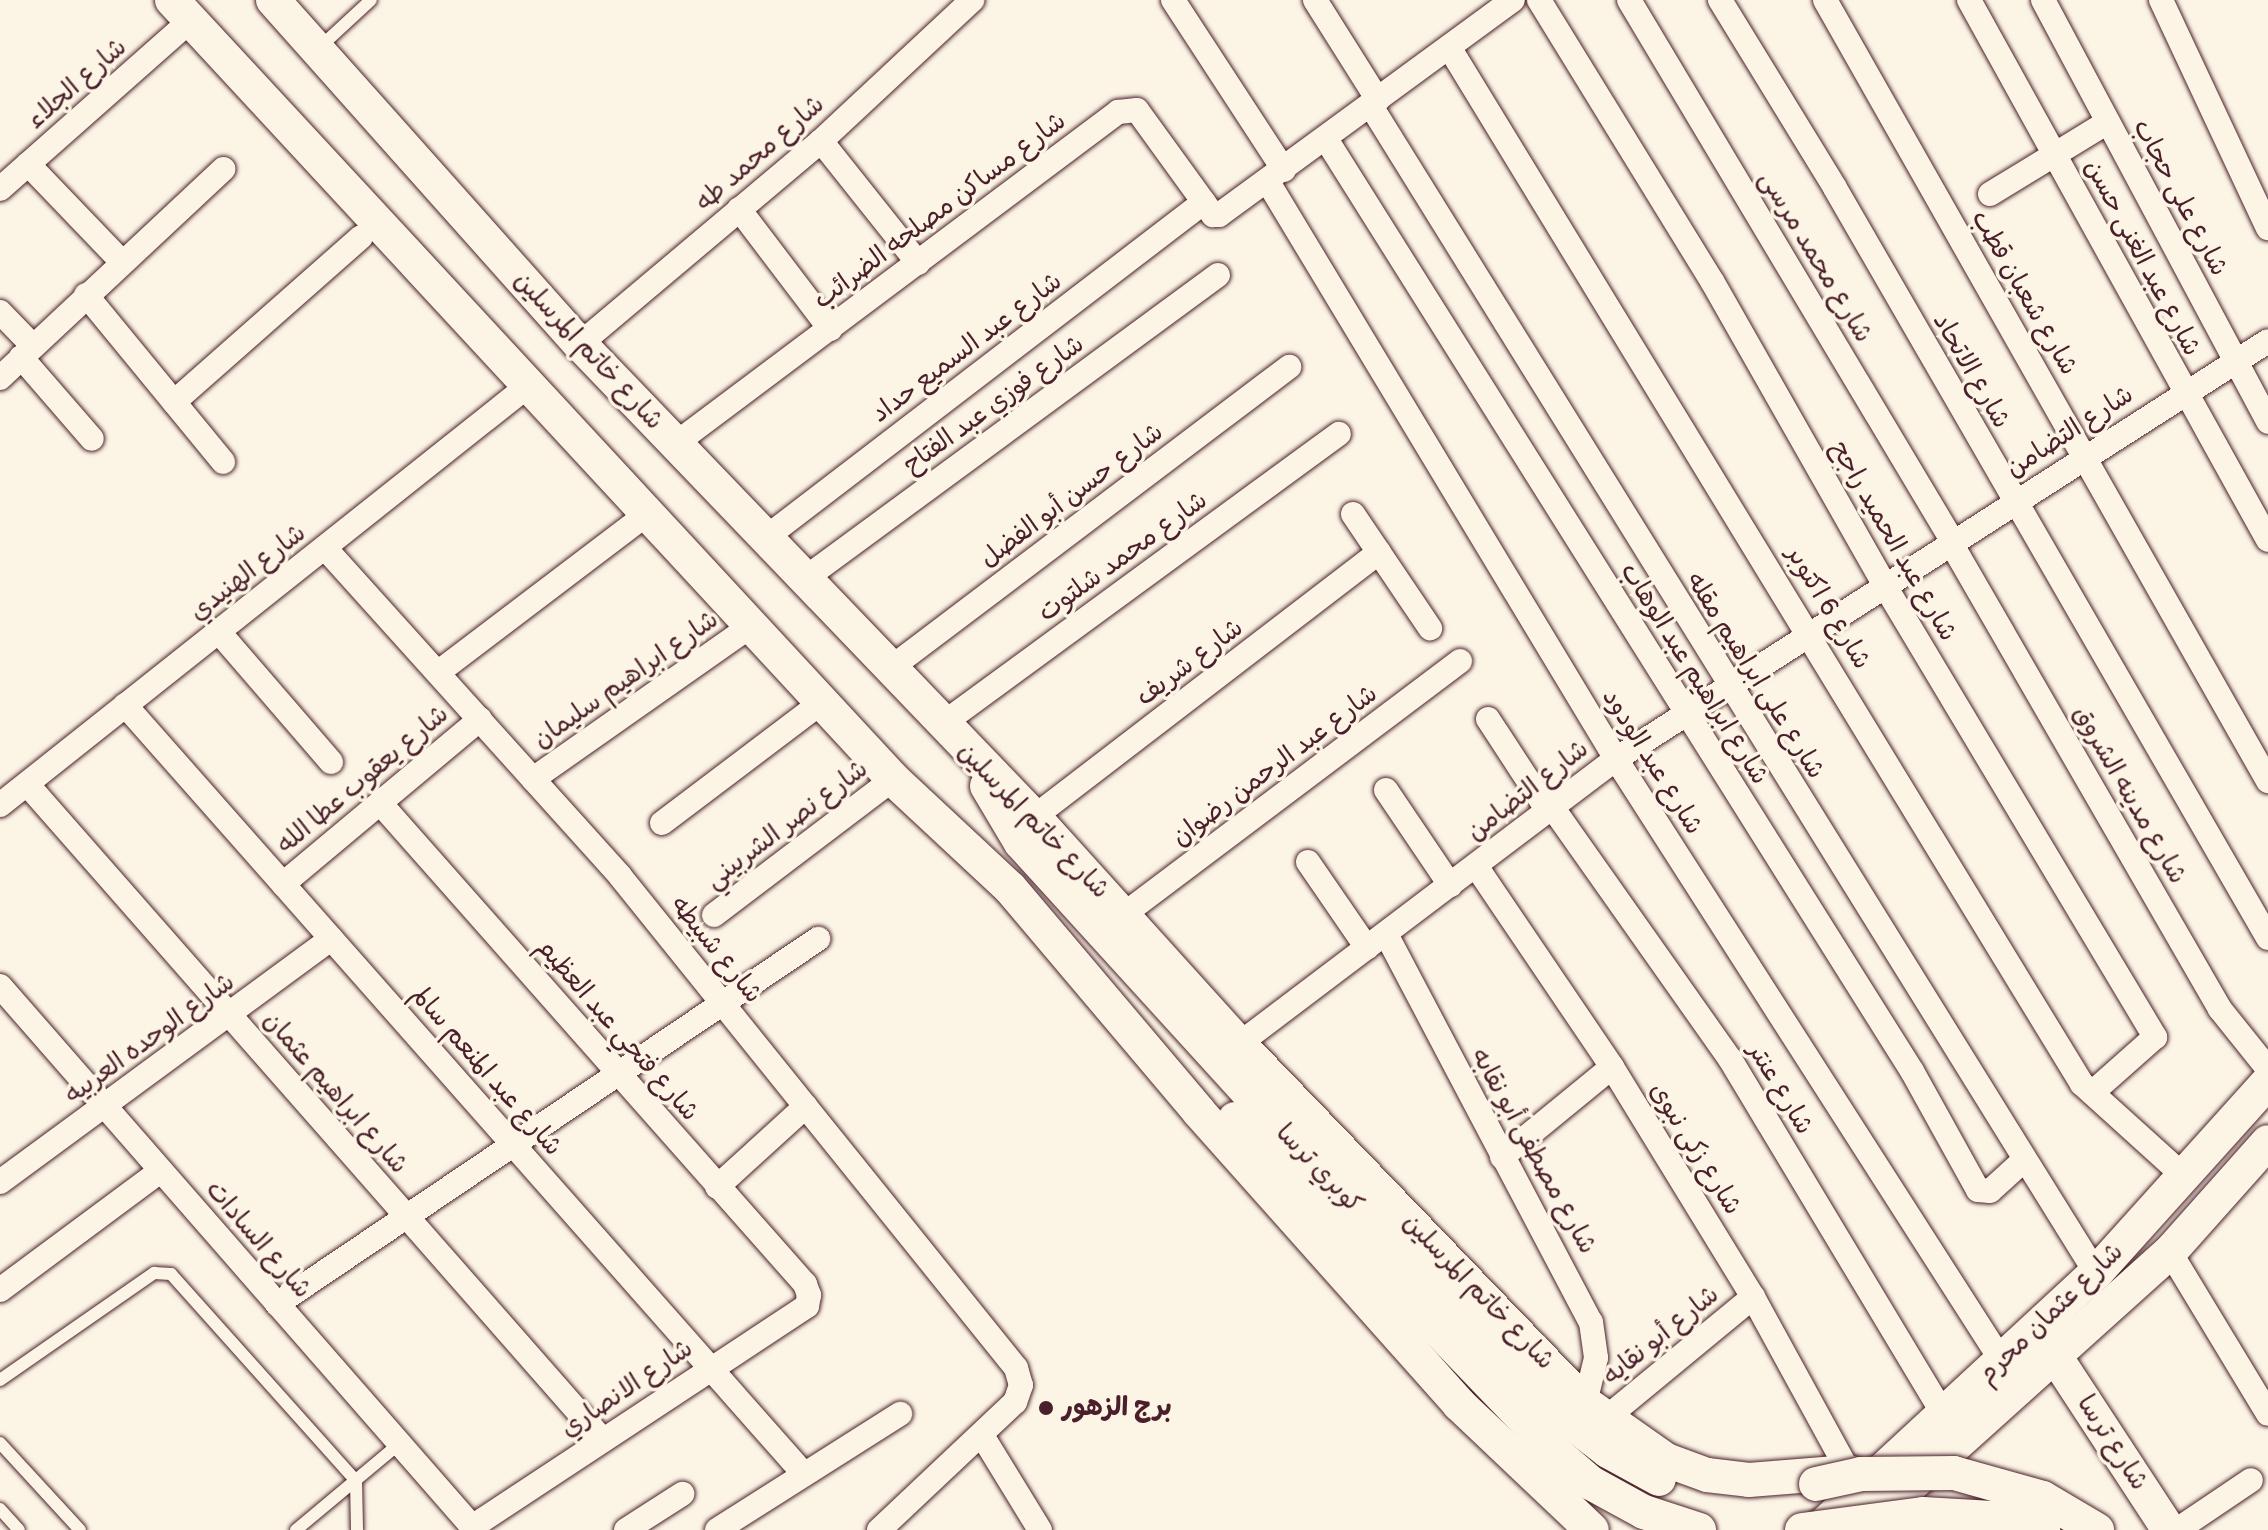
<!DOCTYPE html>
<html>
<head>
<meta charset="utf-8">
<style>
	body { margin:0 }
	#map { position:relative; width:2268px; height:1530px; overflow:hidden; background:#fcf5e5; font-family:Pangolin,"Playpen Sans Arabic",sans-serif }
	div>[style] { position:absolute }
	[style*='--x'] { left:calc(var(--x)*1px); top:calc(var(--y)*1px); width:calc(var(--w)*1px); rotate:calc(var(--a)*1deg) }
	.roads { filter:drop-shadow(0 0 2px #4a1f2b) drop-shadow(0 0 2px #4a1f2b) }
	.lane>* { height:12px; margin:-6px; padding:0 6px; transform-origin:6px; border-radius:6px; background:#fcf5e5 }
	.street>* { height:24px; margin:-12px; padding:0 12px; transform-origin:12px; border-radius:12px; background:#fcf5e5 }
	.secondary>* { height:34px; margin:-17px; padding:0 17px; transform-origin:17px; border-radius:17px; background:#fcf5e5 }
	.bridges { filter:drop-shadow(0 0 2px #4a1f2b) drop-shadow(0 0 2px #4a1f2b) }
	.secondary-bridge>* { height:34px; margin:-17px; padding:0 17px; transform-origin:17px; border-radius:17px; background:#fcf5e5 }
	.dots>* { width:22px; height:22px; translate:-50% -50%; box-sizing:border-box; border:4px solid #fcf5e5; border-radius:50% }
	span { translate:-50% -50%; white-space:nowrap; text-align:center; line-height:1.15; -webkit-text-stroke:7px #fcf5e5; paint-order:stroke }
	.street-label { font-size:26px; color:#4a1f2b }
	.poi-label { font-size:26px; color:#4a1f2b; font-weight:700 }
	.left { translate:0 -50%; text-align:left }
</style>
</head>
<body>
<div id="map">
	<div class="roads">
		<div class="lane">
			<i style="--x:320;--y:47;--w:69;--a:-42.7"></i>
			<i style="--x:0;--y:1380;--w:188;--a:-34.8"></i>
			<i style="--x:154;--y:1273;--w:17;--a:3"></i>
			<i style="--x:171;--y:1274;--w:278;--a:48.2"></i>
			<i style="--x:356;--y:1481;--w:49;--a:88.8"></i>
			<i style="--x:0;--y:1443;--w:118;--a:47.4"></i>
			<i style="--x:0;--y:1509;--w:28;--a:48"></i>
			<i style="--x:296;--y:1530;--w:134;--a:-39.9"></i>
		</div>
		<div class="street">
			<i style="--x:1173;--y:0;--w:203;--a:56.9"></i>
			<i style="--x:1315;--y:0;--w:118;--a:57.8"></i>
			<i style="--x:1539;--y:0;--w:330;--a:58.4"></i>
			<i style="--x:1712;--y:281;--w:351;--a:60.4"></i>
			<i style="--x:1885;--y:586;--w:526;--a:59.09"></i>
			<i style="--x:2155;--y:1037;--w:84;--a:138.4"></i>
			<i style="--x:1629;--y:0;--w:631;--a:59.13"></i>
			<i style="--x:1720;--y:0;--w:220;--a:58.5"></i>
			<i style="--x:1835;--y:188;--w:866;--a:60"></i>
			<i style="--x:1825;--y:0;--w:898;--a:60.44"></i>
			<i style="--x:1969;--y:0;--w:617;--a:61.03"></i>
			<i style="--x:2043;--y:0;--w:478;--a:61.9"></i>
			<i style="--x:2161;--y:0;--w:252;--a:64.9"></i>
			<i style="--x:1449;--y:47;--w:1215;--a:58.6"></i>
			<i style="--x:2082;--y:1084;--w:139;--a:42.1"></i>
			<i style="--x:1371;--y:106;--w:1374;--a:58.15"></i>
			<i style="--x:1326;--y:139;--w:1101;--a:57.84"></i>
			<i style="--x:1912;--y:1071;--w:136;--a:61"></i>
			<i style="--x:1978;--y:1190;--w:12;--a:5"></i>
			<i style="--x:1990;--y:1191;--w:47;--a:-42.4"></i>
			<i style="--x:821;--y:141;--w:156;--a:51.5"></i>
			<i style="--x:28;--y:164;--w:133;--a:46.2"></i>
			<i style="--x:1268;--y:182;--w:674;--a:58.9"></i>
			<i style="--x:1616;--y:759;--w:717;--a:57.35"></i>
			<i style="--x:0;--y:189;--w:255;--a:-41.5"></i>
			<i style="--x:1990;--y:194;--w:138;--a:-31.4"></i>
			<i style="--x:739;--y:209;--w:151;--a:52.8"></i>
			<i style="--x:86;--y:295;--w:216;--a:50.6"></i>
			<i style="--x:0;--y:312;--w:47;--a:45.9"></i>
			<i style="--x:580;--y:344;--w:315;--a:-40.1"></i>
			<i style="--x:821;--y:141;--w:207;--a:-43"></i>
			<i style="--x:21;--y:357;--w:108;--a:49.1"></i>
			<i style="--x:0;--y:378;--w:306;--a:-43.1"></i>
			<i style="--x:174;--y:402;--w:249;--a:-41.4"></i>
			<i style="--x:675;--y:444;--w:554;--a:-36.85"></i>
			<i style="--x:1118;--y:112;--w:19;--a:-6"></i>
			<i style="--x:1137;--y:110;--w:130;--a:54.1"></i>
			<i style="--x:1213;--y:215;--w:6;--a:0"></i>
			<i style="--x:1219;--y:215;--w:364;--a:-36.2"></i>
			<i style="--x:1353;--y:514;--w:138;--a:56"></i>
			<i style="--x:764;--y:539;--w:554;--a:-37.45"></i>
			<i style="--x:1951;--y:543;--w:538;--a:60"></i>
			<i style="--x:2220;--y:1009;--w:77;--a:51.3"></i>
			<i style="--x:325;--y:548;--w:441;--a:48"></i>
			<i style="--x:620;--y:876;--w:632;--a:51.17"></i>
			<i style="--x:1016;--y:1368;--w:18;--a:74"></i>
			<i style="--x:1021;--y:1385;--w:18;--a:109"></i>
			<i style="--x:1015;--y:1402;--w:187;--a:136.7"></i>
			<i style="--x:803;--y:580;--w:515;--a:-36.31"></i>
			<i style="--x:218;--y:631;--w:173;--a:49.2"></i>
			<i style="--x:888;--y:670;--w:503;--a:-37.08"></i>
			<i style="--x:440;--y:671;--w:261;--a:-37.2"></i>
			<i style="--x:125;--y:705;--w:1026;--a:48.56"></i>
			<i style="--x:1488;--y:719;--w:106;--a:56.9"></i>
			<i style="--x:941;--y:725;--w:493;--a:-36.2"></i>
			<i style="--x:533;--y:779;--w:266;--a:-35.1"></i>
			<i style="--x:27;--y:784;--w:872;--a:48.72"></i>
			<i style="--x:1386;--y:790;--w:115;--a:56"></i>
			<i style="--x:380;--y:803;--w:642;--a:48.54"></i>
			<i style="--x:805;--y:1284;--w:12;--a:70"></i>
			<i style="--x:809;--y:1295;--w:11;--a:100"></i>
			<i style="--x:807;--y:1306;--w:401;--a:146.6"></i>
			<i style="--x:1550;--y:804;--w:312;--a:54.8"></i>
			<i style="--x:1730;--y:1059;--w:415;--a:59"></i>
			<i style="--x:0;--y:805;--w:675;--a:-38.45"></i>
			<i style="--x:1034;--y:817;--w:435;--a:-37.5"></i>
			<i style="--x:662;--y:823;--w:201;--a:-37.1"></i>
			<i style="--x:1308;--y:862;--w:104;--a:55.5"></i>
			<i style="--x:1476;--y:866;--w:243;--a:55.9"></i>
			<i style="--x:1612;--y:1067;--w:270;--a:58.5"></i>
			<i style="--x:1753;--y:1297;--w:200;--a:61.3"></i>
			<i style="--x:283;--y:884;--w:257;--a:-39.9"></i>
			<i style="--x:714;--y:915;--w:225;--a:-37.2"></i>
			<i style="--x:1123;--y:915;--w:422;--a:-37"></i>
			<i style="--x:1386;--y:934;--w:439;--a:62.2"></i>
			<i style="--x:1591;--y:1322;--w:36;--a:82"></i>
			<i style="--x:1596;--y:1358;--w:46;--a:103.7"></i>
			<i style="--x:0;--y:986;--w:722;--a:48.87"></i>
			<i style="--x:1239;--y:1044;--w:473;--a:-37.1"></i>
			<i style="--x:1616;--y:759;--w:774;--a:-32.66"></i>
			<i style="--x:1502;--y:1157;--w:142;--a:-39.3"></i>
			<i style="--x:0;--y:1182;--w:411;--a:-36.3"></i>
			<i style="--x:717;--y:1187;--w:120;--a:-42.3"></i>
			<i style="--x:2170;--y:1252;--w:189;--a:58.8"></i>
			<i style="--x:0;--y:1290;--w:199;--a:-36.6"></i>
			<i style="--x:277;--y:1304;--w:653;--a:-34.01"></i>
			<i style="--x:1605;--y:1419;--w:192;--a:-39.5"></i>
			<i style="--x:983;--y:1437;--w:109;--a:58.5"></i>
			<i style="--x:626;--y:1530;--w:67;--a:-32.7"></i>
			<i style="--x:717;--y:1530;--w:217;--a:-32.4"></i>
			<i style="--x:2177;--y:1530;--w:89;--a:-34"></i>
		</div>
		<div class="secondary">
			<i style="--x:172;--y:0;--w:1061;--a:47.21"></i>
			<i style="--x:893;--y:779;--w:160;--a:43"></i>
			<i style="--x:1010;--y:888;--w:293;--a:49.8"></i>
			<i style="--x:1199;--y:1112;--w:391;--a:48.3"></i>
			<i style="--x:1459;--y:1404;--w:183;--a:43.5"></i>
			<i style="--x:273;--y:0;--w:461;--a:48.3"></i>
			<i style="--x:580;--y:344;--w:656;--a:46.17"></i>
			<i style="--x:1034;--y:817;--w:306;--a:47.9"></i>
			<i style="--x:1239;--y:1044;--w:499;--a:46.1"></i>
			<i style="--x:1585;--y:1403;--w:99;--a:35.1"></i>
			<i style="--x:1666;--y:1460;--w:44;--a:20.1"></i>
			<i style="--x:1707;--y:1475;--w:42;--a:6.8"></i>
			<i style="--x:1749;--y:1480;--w:100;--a:-4.6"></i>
			<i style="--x:987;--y:786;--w:66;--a:59.2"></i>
			<i style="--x:1021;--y:843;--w:452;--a:47.7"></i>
			<i style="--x:1325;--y:1177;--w:331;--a:45.2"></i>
			<i style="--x:1558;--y:1412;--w:63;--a:38"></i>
			<i style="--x:1608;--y:1451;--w:58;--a:28.8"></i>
			<i style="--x:1235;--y:1119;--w:460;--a:46.1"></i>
			<i style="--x:1554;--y:1451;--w:49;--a:40.9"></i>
			<i style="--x:1591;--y:1483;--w:60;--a:28.7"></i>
			<i style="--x:1644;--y:1512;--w:58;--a:18.1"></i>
			<i style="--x:2055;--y:1356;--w:208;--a:56.8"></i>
			<i style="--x:1818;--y:1530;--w:379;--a:-42.8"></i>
			<i style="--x:2096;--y:1273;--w:257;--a:-48"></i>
			<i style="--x:1861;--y:1530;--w:416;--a:-42"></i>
			<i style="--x:2170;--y:1252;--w:147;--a:-48.3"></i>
		</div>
	</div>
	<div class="bridges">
		<div class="secondary-bridge">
			<i style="--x:1816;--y:1484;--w:46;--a:-12.5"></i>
			<i style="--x:1861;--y:1474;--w:93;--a:-0.6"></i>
			<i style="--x:1954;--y:1473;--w:92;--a:15.7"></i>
			<i style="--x:2043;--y:1498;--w:63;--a:30.7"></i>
			<i style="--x:1802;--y:1530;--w:122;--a:-7.5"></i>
			<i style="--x:1923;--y:1514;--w:87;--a:3.3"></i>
			<i style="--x:2010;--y:1519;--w:35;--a:18"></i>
		</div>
	</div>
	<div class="dots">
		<i style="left:1046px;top:1408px;background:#4a1f2b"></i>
	</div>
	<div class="street-label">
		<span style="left:77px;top:84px;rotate:-41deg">شارع الجلاء</span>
		<span style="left:760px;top:154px;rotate:-41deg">شارع محمد طه</span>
		<span style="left:2180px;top:198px;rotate:62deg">شارع على حجاب</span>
		<span style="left:940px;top:211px;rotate:-37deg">شارع مساكن مصلحه الضرائب</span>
		<span style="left:1815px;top:257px;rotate:59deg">شارع محمد مرسى</span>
		<span style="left:2142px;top:258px;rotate:62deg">شارع عبد الغنى حسن</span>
		<span style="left:2024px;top:293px;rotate:60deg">شارع شعبان قطب</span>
		<span style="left:967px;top:348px;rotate:-37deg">شارع عبد السميع حداد</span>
		<span style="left:588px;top:351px;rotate:47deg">شارع خاتم المرسلين</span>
		<span style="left:1971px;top:371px;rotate:60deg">شارع الاتحاد</span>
		<span style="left:994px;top:405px;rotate:-36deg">شارع فوزي عبد الفتاح</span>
		<span style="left:2070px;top:432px;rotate:-33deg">شارع التضامن</span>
		<span style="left:1072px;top:496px;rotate:-37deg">شارع حسن أبو الفضل</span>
		<span style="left:1893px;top:541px;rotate:60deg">شارع عبد الحميد راجح</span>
		<span style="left:1123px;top:557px;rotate:-36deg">شارع محمد شلتوت</span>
		<span style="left:248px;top:573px;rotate:-38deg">شارع الهنيدي</span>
		<span style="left:1828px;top:608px;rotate:59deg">شارع 6 اكتوبر</span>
		<span style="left:1190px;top:663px;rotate:-37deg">شارع شريف</span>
		<span style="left:1694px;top:674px;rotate:58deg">شارع ابراهيم عبد الوهاب</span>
		<span style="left:1755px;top:676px;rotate:58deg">شارع على ابراهيم مقله</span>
		<span style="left:626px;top:680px;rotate:-35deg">شارع ابراهيم سليمان</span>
		<span style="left:1652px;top:762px;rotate:58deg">شارع عبد الودود</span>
		<span style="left:1275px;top:766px;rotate:-37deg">شارع عبد الرحمن رضوان</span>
		<span style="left:363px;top:780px;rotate:-40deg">شارع يعقوب عطا الله</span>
		<span style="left:1528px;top:791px;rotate:-38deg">شارع التضامن</span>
		<span style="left:2129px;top:795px;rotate:60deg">شارع مدينه الشروق</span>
		<span style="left:1033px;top:821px;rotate:46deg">شارع خاتم المرسلين</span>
		<span style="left:787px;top:825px;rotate:-37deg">شارع نصر الشربيني</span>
		<span style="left:716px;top:950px;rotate:51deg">شارع شبيطه</span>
		<span style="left:617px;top:1030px;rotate:49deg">شارع فتحي عبد العظيم</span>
		<span style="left:150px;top:1039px;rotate:-36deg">شارع الوحده العربيه</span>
		<span style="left:486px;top:1071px;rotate:49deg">شارع عبد المنعم سالم</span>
		<span style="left:1780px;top:1089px;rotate:59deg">شارع عنتر</span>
		<span style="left:335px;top:1093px;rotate:49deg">شارع ابراهيم عثمان</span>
		<span style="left:1695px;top:1149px;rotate:58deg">شارع زكى نبوى</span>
		<span style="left:1533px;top:1151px;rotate:61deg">شارع مصطفى أبو نقابه</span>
		<span style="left:1319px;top:1169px;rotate:46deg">كوبري ترسا</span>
		<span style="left:258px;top:1240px;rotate:49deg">شارع السادات</span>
		<span style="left:1478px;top:1292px;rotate:46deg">شارع خاتم المرسلين</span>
		<span style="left:2051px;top:1314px;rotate:-44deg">شارع عثمان محرم</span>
		<span style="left:1661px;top:1336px;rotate:-39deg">شارع أبو نقايه</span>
		<span style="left:627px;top:1389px;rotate:-34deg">شارع الانصاري</span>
		<span style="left:2112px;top:1443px;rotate:57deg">شارع ترسا</span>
	</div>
	<div class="poi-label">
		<span class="left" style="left:1062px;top:1408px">برج الزهور</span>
	</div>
</div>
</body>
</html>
